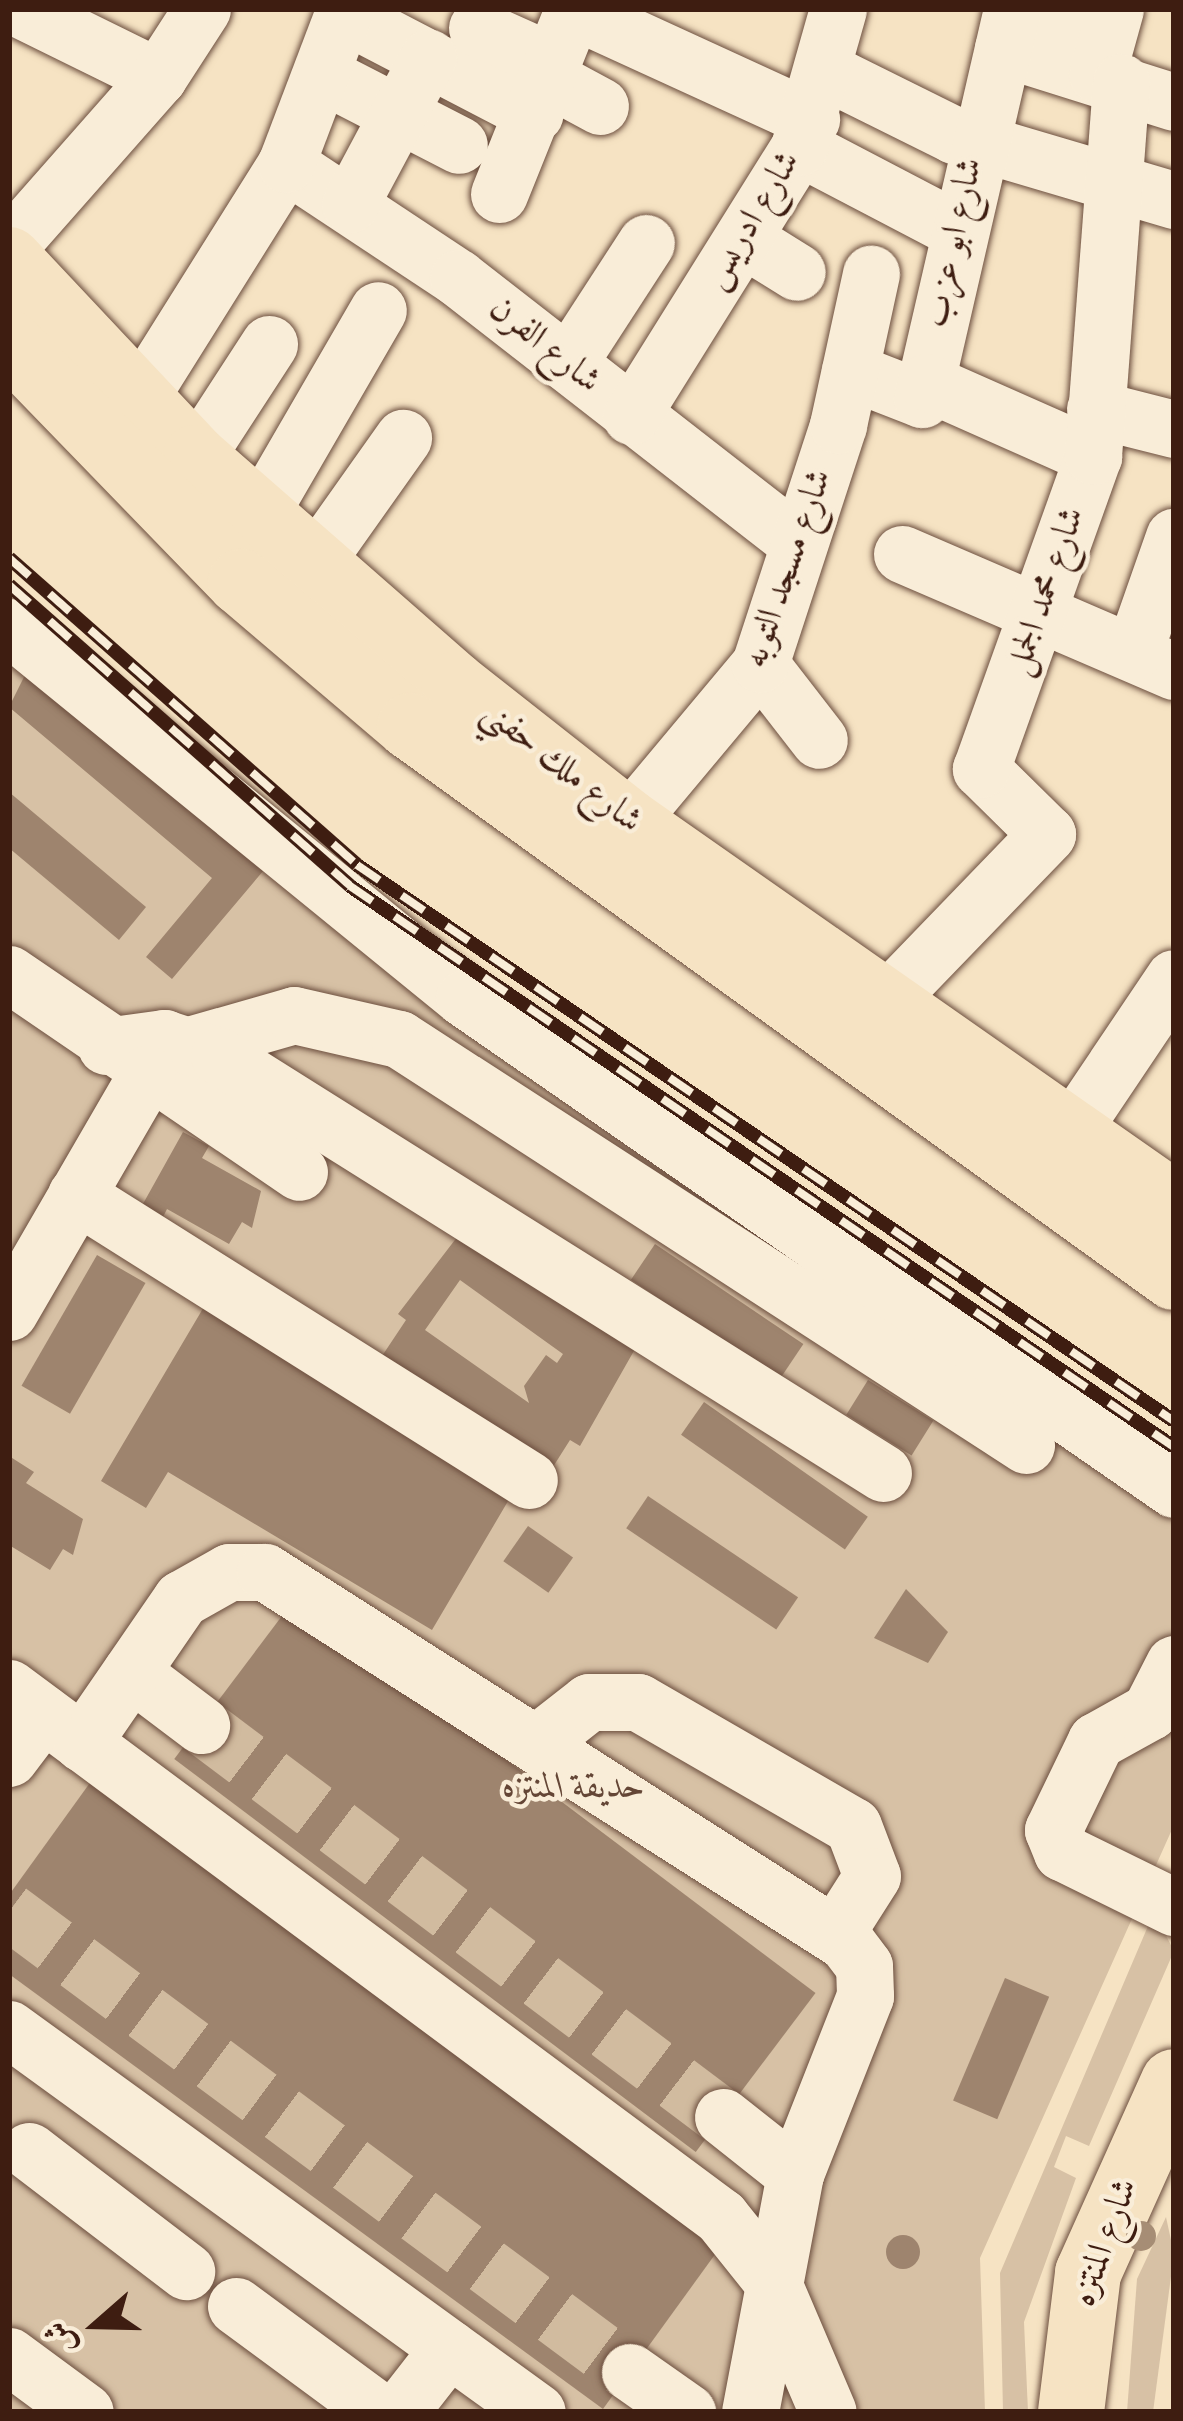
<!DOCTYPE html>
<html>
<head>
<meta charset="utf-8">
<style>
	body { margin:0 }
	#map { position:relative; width:1183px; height:2421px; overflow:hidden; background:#f6e3c3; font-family:"Sorts Mill Goudy",Amiri,serif }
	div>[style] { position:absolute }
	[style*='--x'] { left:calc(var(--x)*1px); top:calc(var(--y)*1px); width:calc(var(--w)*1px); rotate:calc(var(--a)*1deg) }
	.green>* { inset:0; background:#d7c1a5 }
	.building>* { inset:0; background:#9e846e; transform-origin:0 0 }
	.round { border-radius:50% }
	.minor-tunnel>* { height:57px; margin-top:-28.5px; transform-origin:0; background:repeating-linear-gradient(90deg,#d1bb9f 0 57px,transparent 0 85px) }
	.roads { filter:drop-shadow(0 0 3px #6c4e3e) drop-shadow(0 0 3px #6c4e3e) }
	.minor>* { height:57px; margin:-28.5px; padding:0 28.5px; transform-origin:28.5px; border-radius:28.5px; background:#f9edd8 }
	.highway>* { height:66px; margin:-33px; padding:0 33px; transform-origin:33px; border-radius:33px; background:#f6e3c3 }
	.rail>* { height:14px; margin-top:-7px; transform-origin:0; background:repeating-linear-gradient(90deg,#f9edd8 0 27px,#3e1d11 0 54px); box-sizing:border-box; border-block:3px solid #3e1d11 }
	.trees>* { width:30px; height:30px; margin:-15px; border-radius:50%; background:#a68d75 }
	span { translate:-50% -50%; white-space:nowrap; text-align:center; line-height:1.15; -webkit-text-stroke:9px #f9edd8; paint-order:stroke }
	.street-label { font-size:36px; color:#3e1d11 }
	.park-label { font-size:36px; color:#644636; font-style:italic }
	.frame { position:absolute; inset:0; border:12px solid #3e1d11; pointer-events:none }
	.north { position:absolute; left:36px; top:2265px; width:120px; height:120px; -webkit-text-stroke:9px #f9edd8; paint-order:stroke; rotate:250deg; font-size:33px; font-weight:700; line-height:48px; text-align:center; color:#3e1d11 }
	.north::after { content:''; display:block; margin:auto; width:42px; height:54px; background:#3e1d11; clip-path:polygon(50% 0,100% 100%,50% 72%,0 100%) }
</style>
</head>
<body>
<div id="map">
	<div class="green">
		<i style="clip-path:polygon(9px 650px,1174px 1513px,1174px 1825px,980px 2258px,985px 2412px,9px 2412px)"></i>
		<i style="clip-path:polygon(1154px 1912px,1174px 1951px,1089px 2146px,1066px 2136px,1054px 2167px,1076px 2178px,1024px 2322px,1028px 2412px,1003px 2412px,1000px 2273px)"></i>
		<i style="clip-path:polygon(1166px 2217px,1174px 2254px,1153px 2412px,1127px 2412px,1137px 2279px)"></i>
	</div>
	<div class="building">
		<i style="clip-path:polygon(29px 667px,264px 870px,172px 979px,146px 957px,212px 878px,9px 707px)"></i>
		<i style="clip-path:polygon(9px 792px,146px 907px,119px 940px,9px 848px)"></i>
		<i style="clip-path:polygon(183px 1132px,209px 1146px,202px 1158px,261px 1191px,252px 1228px,242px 1222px,229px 1244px,167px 1209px,160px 1223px,139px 1211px)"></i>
		<i style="clip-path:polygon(evenodd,461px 1232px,635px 1349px,580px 1446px,570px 1440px,551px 1470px,382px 1356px,406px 1320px,398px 1314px,461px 1232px,460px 1280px,563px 1354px,557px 1363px,546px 1355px,524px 1386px,529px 1403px,425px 1330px,460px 1280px)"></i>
		<i style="left:655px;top:1244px;width:179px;height:43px;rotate:34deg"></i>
		<i style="left:97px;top:1255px;width:56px;height:151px;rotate:30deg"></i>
		<i style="clip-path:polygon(208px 1300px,517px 1486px,432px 1630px,168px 1472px,146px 1508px,101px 1481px)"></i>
		<i style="left:868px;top:1380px;width:77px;height:41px;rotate:32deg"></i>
		<i style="left:704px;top:1402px;width:200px;height:40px;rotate:35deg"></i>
		<i style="clip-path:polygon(9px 1456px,34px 1472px,26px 1483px,83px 1519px,73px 1555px,63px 1549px,50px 1570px,9px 1545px)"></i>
		<i style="left:648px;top:1496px;width:181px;height:39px;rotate:34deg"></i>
		<i style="left:528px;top:1526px;width:55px;height:43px;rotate:35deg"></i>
		<i style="clip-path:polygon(906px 1589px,948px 1632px,928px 1663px,874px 1638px)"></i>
		<i style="left:294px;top:1600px;width:653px;height:199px;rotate:37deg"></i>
		<i style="clip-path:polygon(92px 1780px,724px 2242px,603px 2409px,9px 1974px,9px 1895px)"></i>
		<i style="left:1005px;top:1978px;width:48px;height:133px;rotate:23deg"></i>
		<i class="round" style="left:886px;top:2235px;width:34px;height:34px"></i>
	</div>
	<div class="minor-tunnel">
		<i style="--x:201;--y:1725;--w:653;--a:36.91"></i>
		<i style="--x:9;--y:1911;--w:773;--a:36.59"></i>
	</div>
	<div class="roads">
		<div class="minor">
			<i style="--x:20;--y:9;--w:154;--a:26.2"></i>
			<i style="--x:343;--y:14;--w:216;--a:27.5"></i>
			<i style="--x:477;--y:28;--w:83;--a:24.1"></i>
			<i style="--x:1003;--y:48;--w:179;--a:17.5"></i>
			<i style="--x:1054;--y:61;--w:54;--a:-73.9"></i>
			<i style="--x:823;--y:70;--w:146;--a:26.4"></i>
			<i style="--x:954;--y:135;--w:229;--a:16.5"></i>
			<i style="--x:321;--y:74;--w:155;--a:27.2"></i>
			<i style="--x:1097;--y:74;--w:67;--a:-74.5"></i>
			<i style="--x:548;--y:78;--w:59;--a:28.3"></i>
			<i style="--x:799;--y:147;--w:179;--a:27.6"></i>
			<i style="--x:286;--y:164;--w:206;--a:33.5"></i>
			<i style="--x:458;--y:278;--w:426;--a:37.9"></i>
			<i style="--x:499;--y:194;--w:198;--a:-68.1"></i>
			<i style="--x:573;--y:10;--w:262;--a:24.6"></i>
			<i style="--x:350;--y:204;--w:166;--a:-61.9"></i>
			<i style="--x:744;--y:239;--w:62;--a:31.9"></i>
			<i style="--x:9;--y:246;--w:225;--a:-48.6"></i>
			<i style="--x:158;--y:77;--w:81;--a:-57.1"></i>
			<i style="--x:568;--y:363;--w:143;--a:-57"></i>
			<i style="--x:850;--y:371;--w:77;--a:21.3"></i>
			<i style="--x:922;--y:399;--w:400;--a:-77"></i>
			<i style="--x:926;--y:382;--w:183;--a:23.9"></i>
			<i style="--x:138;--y:400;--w:279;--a:-57.9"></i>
			<i style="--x:286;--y:164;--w:166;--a:-69.2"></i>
			<i style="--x:1095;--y:409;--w:81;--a:14.2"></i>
			<i style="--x:631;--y:416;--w:317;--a:-58"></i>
			<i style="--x:799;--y:147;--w:143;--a:-74.2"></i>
			<i style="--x:195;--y:458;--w:136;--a:-57"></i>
			<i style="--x:258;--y:517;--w:239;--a:-59.9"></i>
			<i style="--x:902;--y:554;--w:296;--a:23.3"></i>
			<i style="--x:313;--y:565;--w:156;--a:-54.7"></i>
			<i style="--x:9;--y:627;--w:587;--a:39.19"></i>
			<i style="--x:464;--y:998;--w:863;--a:34.67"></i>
			<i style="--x:1134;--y:651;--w:121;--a:-70.7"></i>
			<i style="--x:760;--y:664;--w:96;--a:52.2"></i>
			<i style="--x:628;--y:822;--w:206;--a:-50.1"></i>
			<i style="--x:760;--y:664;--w:251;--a:-71.9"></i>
			<i style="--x:838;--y:425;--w:155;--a:-77.7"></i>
			<i style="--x:9;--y:974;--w:351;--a:34.3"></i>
			<i style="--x:886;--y:1001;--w:232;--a:-46"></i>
			<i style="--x:1047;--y:834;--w:93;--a:-135.4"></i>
			<i style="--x:981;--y:769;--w:332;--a:-70.3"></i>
			<i style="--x:1093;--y:456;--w:375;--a:-85.7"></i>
			<i style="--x:193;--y:1044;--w:105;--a:-16"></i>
			<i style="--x:294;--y:1015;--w:108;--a:12.9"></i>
			<i style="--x:399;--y:1039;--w:747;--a:32.92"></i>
			<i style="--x:106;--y:1046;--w:59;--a:-7.9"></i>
			<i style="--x:164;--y:1038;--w:58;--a:18.1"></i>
			<i style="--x:219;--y:1056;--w:784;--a:32.13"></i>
			<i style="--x:1071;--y:1131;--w:184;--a:-56.1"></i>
			<i style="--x:76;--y:1195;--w:535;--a:32.18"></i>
			<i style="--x:9;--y:1312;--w:275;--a:-59.9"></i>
			<i style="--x:1174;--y:1664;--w:53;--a:117.1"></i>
			<i style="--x:1150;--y:1711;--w:62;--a:150.9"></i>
			<i style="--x:1096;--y:1741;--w:99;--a:115.8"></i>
			<i style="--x:1053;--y:1830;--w:24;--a:68"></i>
			<i style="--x:1062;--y:1852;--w:125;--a:26.2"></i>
			<i style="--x:131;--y:1672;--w:88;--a:37.1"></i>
			<i style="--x:9;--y:1688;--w:887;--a:36.61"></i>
			<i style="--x:721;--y:2217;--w:82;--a:51.4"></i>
			<i style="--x:772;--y:2281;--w:142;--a:66.9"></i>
			<i style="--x:538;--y:1742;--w:65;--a:-38.1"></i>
			<i style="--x:589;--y:1702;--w:49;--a:0"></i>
			<i style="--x:638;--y:1702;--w:248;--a:30"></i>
			<i style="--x:853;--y:1826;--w:53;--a:69.2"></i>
			<i style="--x:872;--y:1876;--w:69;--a:122.5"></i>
			<i style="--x:82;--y:1743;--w:175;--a:-55.5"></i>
			<i style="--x:181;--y:1599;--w:55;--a:-29.4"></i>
			<i style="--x:229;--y:1572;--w:36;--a:0"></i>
			<i style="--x:265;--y:1572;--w:689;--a:32.49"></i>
			<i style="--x:846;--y:1942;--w:30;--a:53"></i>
			<i style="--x:864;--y:1966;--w:30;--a:88"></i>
			<i style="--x:865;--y:1996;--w:191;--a:111.5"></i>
			<i style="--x:795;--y:2174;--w:242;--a:100.7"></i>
			<i style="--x:9;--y:1758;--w:56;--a:-52.9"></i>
			<i style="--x:9;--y:2029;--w:652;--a:35.96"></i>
			<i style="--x:723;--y:2117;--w:92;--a:38.4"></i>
			<i style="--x:29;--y:2151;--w:198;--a:37.4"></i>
			<i style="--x:236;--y:2306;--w:179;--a:36.4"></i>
			<i style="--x:9;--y:2356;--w:94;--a:36.4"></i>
			<i style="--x:630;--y:2372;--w:70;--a:35.1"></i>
			<i style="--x:399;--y:2412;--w:81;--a:-52"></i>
		</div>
		<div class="highway">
			<i style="--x:9;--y:260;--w:272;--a:46.8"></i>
			<i style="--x:195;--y:458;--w:344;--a:41.2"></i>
			<i style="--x:454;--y:685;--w:221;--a:38.2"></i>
			<i style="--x:628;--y:822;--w:666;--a:34.98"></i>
			<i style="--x:9;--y:343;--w:333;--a:45.9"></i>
			<i style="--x:241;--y:582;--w:222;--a:40.4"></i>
			<i style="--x:410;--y:726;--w:942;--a:35.8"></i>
			<i style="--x:1071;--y:2412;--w:140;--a:-83"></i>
			<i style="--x:1088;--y:2273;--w:209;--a:-65.8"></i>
		</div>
	</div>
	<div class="rail">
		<i style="--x:9;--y:558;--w:464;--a:41.4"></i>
		<i style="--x:357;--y:865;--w:988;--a:34.24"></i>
		<i style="--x:9;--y:585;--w:455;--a:41.4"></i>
		<i style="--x:350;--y:886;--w:997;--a:34.25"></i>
	</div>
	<div class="trees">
		<i style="left:1141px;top:2236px"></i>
	</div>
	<div class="street-label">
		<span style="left:753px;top:221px;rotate:-59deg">شارع ادريس</span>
		<span style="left:955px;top:243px;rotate:-78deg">شارع ابو عزب</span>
		<span style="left:544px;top:346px;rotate:39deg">شارع الفرن</span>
		<span style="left:789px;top:569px;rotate:-71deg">شارع مسجد التوبه</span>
		<span style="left:1047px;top:592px;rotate:-71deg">شارع محمد الجمل</span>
		<span style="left:561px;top:768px;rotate:38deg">شارع ملك حفني</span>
		<span style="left:1106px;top:2243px;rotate:-70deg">شارع المنتزه</span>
	</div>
	<div class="park-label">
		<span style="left:574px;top:1789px">حديقة المنتزه</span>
	</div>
	<div class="frame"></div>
	<div class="north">ش</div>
</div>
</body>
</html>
